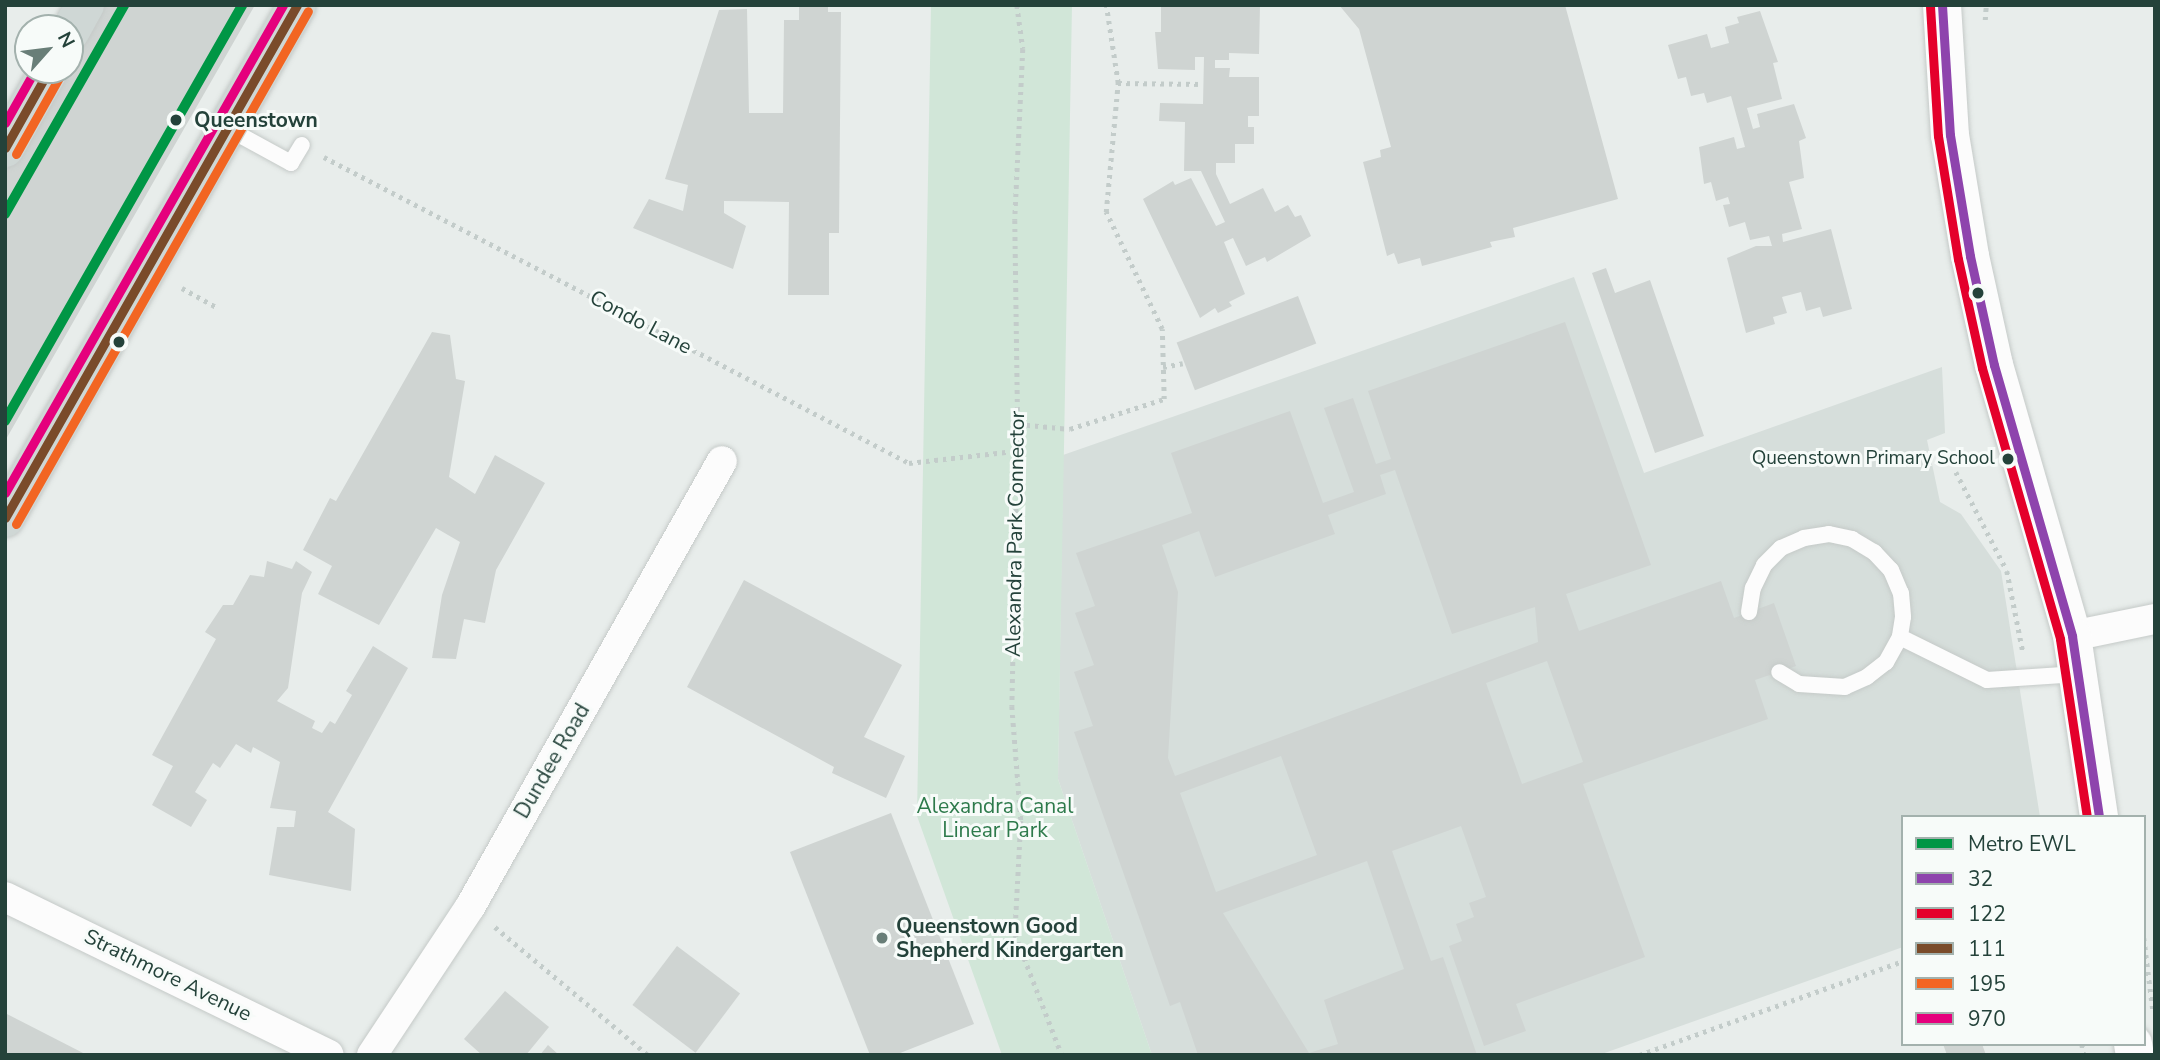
<!DOCTYPE html>
<html>
<head>
<meta charset="utf-8">
<style>
	body { margin:0 }
	#map { position:relative; width:2160px; height:1060px; overflow:hidden; background:#e8edeb; font-family:"Nunito Sans",sans-serif }
	div>[style] { position:absolute }
	[style*='--x'] { left:calc(var(--x)*1px); top:calc(var(--y)*1px); width:calc(var(--w)*1px); rotate:calc(var(--a)*1deg) }
	.built>* { inset:0; background:#d6dedb }
	.green>* { inset:0; background:#d1e6d8 }
	.building>* { inset:0; background:#cfd4d2; transform-origin:0 0 }
	.path>* { height:4.5px; margin-top:-2.25px; transform-origin:0; background:repeating-linear-gradient(90deg,#c3ccca 0 3.5px,transparent 0 8.5px) }
	.roads { filter:drop-shadow(0 0 2px #c5cac8) drop-shadow(0 0 2px #c5cac8) }
	.lane>* { height:16px; margin:-8px; padding:0 8px; transform-origin:8px; border-radius:8px; background:#fcfcfc }
	.street>* { height:30px; margin:-15px; padding:0 15px; transform-origin:15px; border-radius:15px; background:#fcfcfc }
	.secondary>* { height:38px; margin:-19px; padding:0 19px; transform-origin:19px; border-radius:19px; background:#fcfcfc }
	.primary>* { height:38px; margin:-19px; padding:0 19px; transform-origin:19px; border-radius:19px; background:#cfd7d5 }
	.bus-1>* { height:9px; margin:-4.5px; padding:0 4.5px; transform-origin:4.5px; border-radius:4.5px; background:#8e44ad }
	.bus-2>* { height:9px; margin:-4.5px; padding:0 4.5px; transform-origin:4.5px; border-radius:4.5px; background:#e4002b }
	.bus-3>* { height:9px; margin:-4.5px; padding:0 4.5px; transform-origin:4.5px; border-radius:4.5px; background:#7a4b2a }
	.bus-4>* { height:9px; margin:-4.5px; padding:0 4.5px; transform-origin:4.5px; border-radius:4.5px; background:#f26522 }
	.bus-5>* { height:9px; margin:-4.5px; padding:0 4.5px; transform-origin:4.5px; border-radius:4.5px; background:#e5007d }
	.metro-1>* { height:10px; margin:-5px; padding:0 5px; transform-origin:5px; border-radius:5px; background:#009645 }
	.dots>* { width:19px; height:19px; translate:-50% -50%; box-sizing:border-box; border:4px solid #f7fbf9; border-radius:50% }
	span { translate:-50% -50%; white-space:nowrap; text-align:center; line-height:1.15; -webkit-text-stroke:6px #f7fbf9; paint-order:stroke }
	.bus-label { font-size:19px; color:#24423a }
	.right { translate:-100% -50%; text-align:right }
	.stop-label { font-size:21px; color:#24423a; font-weight:700 }
	.left { translate:0 -50%; text-align:left }
	.street-label { font-size:21px; color:#24423a }
	.park-label { font-size:21px; color:#2d7a4b }
	.poi-label { font-size:21px; color:#24423a; font-weight:700 }
	.frame { position:absolute; inset:0; border:7px solid #24423a; pointer-events:none }
	.legend { position:absolute; left:1901px; top:815px; width:245px; height:231px; box-sizing:border-box; background:#f7fbf9; border:2px solid #a3b1ad; margin:0; padding:9px 12px; list-style:none; font-size:21px; color:#24423a }
	.legend li { display:flex; align-items:center; gap:14px; height:35px }
	.legend b { width:35px; border:2px solid #a3b1ad }
	.north { position:absolute; left:14px; top:14px; width:70px; height:70px; box-sizing:border-box; background:#f7fbf9; border:2px solid #a3b1ad; border-radius:50%; rotate:62deg; font-size:19px; font-weight:700; line-height:28px; text-align:center; color:#24423a }
	.north::after { content:''; display:block; margin:auto; width:24px; height:32px; background:#697e78; clip-path:polygon(50% 0,100% 100%,50% 72%,0 100%) }
</style>
</head>
<body>
<div id="map">
	<div class="built">
		<i style="clip-path:polygon(1574px 277px,1644px 473px,1942px 367px,1945px 433px,1927px 440px,1940px 502px,1961px 514px,2001px 571px,2040px 817px,1903px 817px,1903px 947px,1599px 1055px,1152px 1055px,1058px 779px,1063px 455px)"></i>
	</div>
	<div class="green">
		<i style="clip-path:polygon(931px 5px,1072px 5px,1058px 779px,1152px 1055px,1002px 1055px,917px 816px)"></i>
	</div>
	<div class="building">
		<i style="clip-path:polygon(101px 5px,255px 5px,5px 441px,5px 172px,64px 70px,70px 70px,70px 59px)"></i>
		<i style="clip-path:polygon(799px 5px,828px 5px,828px 12px,841px 12px,839px 233px,829px 233px,829px 295px,788px 295px,789px 202px,724px 201px,724px 213px,746px 226px,733px 269px,633px 228px,649px 199px,683px 211px,688px 185px,665px 179px,719px 10px,747px 9px,749px 113px,783px 113px,784px 20px,799px 20px)"></i>
		<i style="clip-path:polygon(1161px 5px,1260px 5px,1259px 54px,1229px 53px,1229px 60px,1215px 60px,1215px 68px,1230px 68px,1229px 77px,1259px 77px,1259px 116px,1248px 116px,1248px 127px,1254px 127px,1254px 144px,1235px 144px,1235px 163px,1216px 163px,1216px 174px,1230px 204px,1263px 188px,1275px 212px,1288px 205px,1295px 217px,1301px 215px,1311px 236px,1267px 262px,1265px 257px,1246px 266px,1233px 238px,1224px 242px,1245px 294px,1229px 302px,1232px 306px,1218px 313px,1215px 308px,1200px 318px,1143px 199px,1173px 181px,1175px 185px,1191px 178px,1216px 226px,1225px 222px,1201px 171px,1184px 171px,1185px 122px,1159px 121px,1160px 103px,1203px 104px,1204px 57px,1195px 57px,1195px 70px,1158px 69px,1155px 32px,1161px 32px)"></i>
		<i style="clip-path:polygon(1339px 5px,1565px 5px,1618px 199px,1513px 228px,1515px 237px,1490px 242px,1492px 247px,1422px 266px,1420px 258px,1398px 264px,1394px 253px,1387px 256px,1363px 162px,1381px 157px,1380px 150px,1391px 147px,1359px 29px)"></i>
		<i style="clip-path:polygon(1760px 11px,1778px 62px,1773px 63px,1782px 99px,1747px 108px,1753px 129px,1760px 127px,1757px 114px,1794px 104px,1806px 138px,1799px 141px,1804px 178px,1789px 182px,1802px 229px,1782px 234px,1783px 242px,1831px 229px,1852px 309px,1823px 317px,1820px 307px,1806px 311px,1801px 292px,1782px 297px,1787px 313px,1773px 317px,1775px 324px,1746px 333px,1727px 258px,1756px 246px,1772px 246px,1769px 236px,1750px 240px,1745px 222px,1729px 227px,1723px 205px,1730px 204px,1728px 197px,1716px 201px,1711px 182px,1704px 184px,1699px 147px,1734px 137px,1737px 149px,1745px 147px,1731px 96px,1707px 103px,1704px 93px,1691px 96px,1686px 77px,1678px 79px,1668px 45px,1707px 34px,1711px 48px,1729px 43px,1725px 27px,1739px 23px,1737px 17px)"></i>
		<i style="clip-path:polygon(1606px 268px,1615px 293px,1650px 280px,1704px 436px,1655px 453px,1592px 273px)"></i>
		<i style="left:1298px;top:296px;width:51px;height:130px;rotate:69deg"></i>
		<i style="clip-path:polygon(evenodd,1565px 322px,1651px 565px,1566px 594px,1579px 631px,1721px 581px,1734px 618px,1774px 603px,1796px 666px,1755px 680px,1768px 719px,1583px 784px,1645px 957px,1516px 1004px,1526px 1031px,1484px 1046px,1449px 946px,1462px 941px,1456px 924px,1474px 917px,1469px 903px,1486px 897px,1461px 826px,1392px 851px,1431px 961px,1443px 957px,1477px 1055px,1198px 1055px,1180px 1002px,1170px 1006px,1074px 732px,1093px 726px,1074px 672px,1094px 665px,1075px 613px,1095px 606px,1076px 553px,1192px 513px,1171px 453px,1290px 411px,1323px 503px,1354px 492px,1324px 408px,1353px 398px,1376px 464px,1391px 459px,1368px 391px,1565px 322px,1395px 470px,1452px 634px,1535px 607px,1538px 642px,1175px 776px,1168px 758px,1178px 592px,1162px 545px,1199px 531px,1215px 577px,1335px 534px,1328px 515px,1386px 494px,1380px 475px,1395px 470px,1565px 322px,1547px 661px,1583px 762px,1522px 784px,1486px 683px,1547px 661px,1565px 322px,1281px 756px,1317px 855px,1216px 892px,1180px 793px,1281px 756px,1565px 322px,1367px 861px,1404px 969px,1324px 1000px,1338px 1044px,1309px 1053px,1223px 913px,1367px 861px)"></i>
		<i style="clip-path:polygon(432px 332px,450px 335px,456px 379px,465px 381px,449px 477px,475px 494px,495px 455px,545px 483px,496px 570px,485px 623px,464px 619px,456px 659px,432px 658px,442px 595px,460px 542px,436px 528px,379px 625px,318px 594px,332px 566px,303px 550px,330px 498px,336px 501px)"></i>
		<i style="clip-path:polygon(267px 561px,292px 569px,296px 561px,312px 572px,302px 593px,288px 688px,277px 701px,315px 721px,312px 728px,322px 733px,330px 721px,335px 724px,352px 695px,346px 691px,373px 646px,408px 668px,328px 812px,355px 829px,351px 891px,269px 875px,277px 827px,294px 827px,296px 811px,270px 808px,280px 762px,253px 747px,251px 753px,236px 744px,220px 768px,213px 763px,195px 792px,207px 800px,191px 827px,152px 805px,173px 766px,152px 755px,216px 639px,205px 632px,223px 605px,233px 605px,250px 575px,264px 577px)"></i>
		<i style="clip-path:polygon(744px 580px,902px 665px,864px 737px,905px 756px,886px 798px,832px 773px,834px 767px,687px 687px)"></i>
		<i style="clip-path:polygon(891px 813px,974px 1024px,895px 1055px,870px 1055px,790px 852px)"></i>
		<i style="left:677px;top:946px;width:79px;height:74px;rotate:37deg"></i>
		<i style="clip-path:polygon(505px 991px,549px 1027px,526px 1055px,482px 1055px,464px 1039px)"></i>
		<i style="clip-path:polygon(5px 1013px,87px 1055px,5px 1055px)"></i>
		<i style="clip-path:polygon(1943px 1044px,1982px 1044px,1986px 1055px,1947px 1055px)"></i>
		<i style="clip-path:polygon(548px 1045px,559px 1055px,540px 1055px)"></i>
	</div>
	<div class="path">
		<i style="--x:1017;--y:5;--w:44;--a:82.2"></i>
		<i style="--x:1023;--y:49;--w:171;--a:92.7"></i>
		<i style="--x:1015;--y:220;--w:204;--a:89.2"></i>
		<i style="--x:1018;--y:424;--w:282;--a:91.2"></i>
		<i style="--x:1012;--y:706;--w:115;--a:85.5"></i>
		<i style="--x:1021;--y:821;--w:113;--a:93"></i>
		<i style="--x:1015;--y:934;--w:130;--a:68.8"></i>
		<i style="--x:1985;--y:20;--w:15;--a:-86"></i>
		<i style="--x:1118;--y:83;--w:85;--a:0.7"></i>
		<i style="--x:324;--y:157;--w:660;--a:27.61"></i>
		<i style="--x:909;--y:463;--w:106;--a:-6.5"></i>
		<i style="--x:182;--y:288;--w:41;--a:29.1"></i>
		<i style="--x:1163;--y:367;--w:20;--a:-11"></i>
		<i style="--x:1018;--y:424;--w:52;--a:5.5"></i>
		<i style="--x:1070;--y:429;--w:99;--a:-17.7"></i>
		<i style="--x:1164;--y:399;--w:70;--a:-91.6"></i>
		<i style="--x:1162;--y:329;--w:130;--a:-115.6"></i>
		<i style="--x:1106;--y:212;--w:130;--a:-84.7"></i>
		<i style="--x:1118;--y:83;--w:79;--a:-98.7"></i>
		<i style="--x:1956;--y:472;--w:111;--a:62.7"></i>
		<i style="--x:2007;--y:571;--w:83;--a:78.8"></i>
		<i style="--x:495;--y:927;--w:199;--a:39.9"></i>
		<i style="--x:2144;--y:938;--w:73;--a:82.9"></i>
		<i style="--x:2082;--y:1044;--w:11;--a:80"></i>
		<i style="--x:1639;--y:1055;--w:280;--a:-19.6"></i>
	</div>
	<div class="roads">
		<div class="lane">
			<i style="--x:227;--y:128;--w:73;--a:28.7"></i>
			<i style="--x:291;--y:163;--w:21;--a:-59"></i>
			<i style="--x:1749;--y:612;--w:24;--a:-81"></i>
			<i style="--x:1753;--y:588;--w:25;--a:-64"></i>
			<i style="--x:1764;--y:565;--w:24;--a:-45"></i>
			<i style="--x:1781;--y:548;--w:25;--a:-23"></i>
			<i style="--x:1804;--y:538;--w:25;--a:-9"></i>
			<i style="--x:1829;--y:534;--w:24;--a:12"></i>
			<i style="--x:1852;--y:539;--w:26;--a:31"></i>
			<i style="--x:1874;--y:552;--w:25;--a:47"></i>
			<i style="--x:1891;--y:570;--w:25;--a:67"></i>
			<i style="--x:1901;--y:593;--w:24;--a:85"></i>
			<i style="--x:1903;--y:617;--w:20;--a:99"></i>
			<i style="--x:1900;--y:637;--w:29;--a:119"></i>
			<i style="--x:1886;--y:662;--w:24;--a:142"></i>
			<i style="--x:1867;--y:677;--w:24;--a:156"></i>
			<i style="--x:1845;--y:687;--w:46;--a:-176.3"></i>
			<i style="--x:1799;--y:684;--w:23;--a:-149"></i>
			<i style="--x:1900;--y:637;--w:97;--a:26.3"></i>
			<i style="--x:1987;--y:680;--w:91;--a:-3.8"></i>
		</div>
		<div class="street">
			<i style="--x:2072;--y:636;--w:85;--a:-11.6"></i>
			<i style="--x:5;--y:897;--w:360;--a:26"></i>
			<i style="--x:372;--y:1055;--w:178;--a:-56.5"></i>
			<i style="--x:470;--y:907;--w:512;--a:-60.53"></i>
		</div>
		<div class="secondary">
			<i style="--x:1942;--y:5;--w:130;--a:86.5"></i>
			<i style="--x:1950;--y:135;--w:123;--a:80.6"></i>
			<i style="--x:1970;--y:256;--w:112;--a:77.6"></i>
			<i style="--x:1994;--y:365;--w:282;--a:73.9"></i>
			<i style="--x:2072;--y:636;--w:183;--a:81.5"></i>
			<i style="--x:2133;--y:1044;--w:11;--a:80"></i>
		</div>
		<div class="primary">
			<i style="--x:70;--y:32;--w:31;--a:-61"></i>
			<i style="--x:5;--y:148;--w:90;--a:-60.6"></i>
			<i style="--x:5;--y:518;--w:590;--a:-60.35"></i>
		</div>
	</div>
	<div class="bus-1">
		<i style="--x:1942;--y:5;--w:130;--a:86.5"></i>
		<i style="--x:1950;--y:135;--w:123;--a:80.6"></i>
		<i style="--x:1970;--y:256;--w:112;--a:77.6"></i>
		<i style="--x:1994;--y:365;--w:282;--a:73.9"></i>
		<i style="--x:2072;--y:636;--w:183;--a:81.5"></i>
	</div>
	<div class="bus-2">
		<i style="--x:1930;--y:6;--w:130;--a:86.5"></i>
		<i style="--x:1938;--y:136;--w:125;--a:80.8"></i>
		<i style="--x:1958;--y:259;--w:112;--a:77.6"></i>
		<i style="--x:1982;--y:368;--w:282;--a:73.9"></i>
		<i style="--x:2060;--y:639;--w:180;--a:81.4"></i>
	</div>
	<div class="bus-3">
		<i style="--x:5;--y:148;--w:90;--a:-60.6"></i>
		<i style="--x:5;--y:518;--w:590;--a:-60.35"></i>
	</div>
	<div class="bus-4">
		<i style="--x:16;--y:154;--w:90;--a:-60.6"></i>
		<i style="--x:16;--y:524;--w:590;--a:-60.35"></i>
	</div>
	<div class="bus-5">
		<i style="--x:5;--y:123;--w:61;--a:-60.5"></i>
		<i style="--x:5;--y:493;--w:562;--a:-60.33"></i>
	</div>
	<div class="metro-1">
		<i style="--x:5;--y:214;--w:241;--a:-60.3"></i>
		<i style="--x:5;--y:421;--w:479;--a:-60.3"></i>
	</div>
	<div class="dots">
		<i style="left:176px;top:120px;background:#24423a"></i>
		<i style="left:1978px;top:293px;background:#24423a"></i>
		<i style="left:119px;top:342px;background:#24423a"></i>
		<i style="left:2008px;top:459px;background:#24423a"></i>
		<i style="left:882px;top:938px;background:#697e78"></i>
	</div>
	<div class="bus-label">
		<span class="right" style="left:1995px;top:459px">Queenstown Primary School</span>
	</div>
	<div class="stop-label">
		<span class="left" style="left:194px;top:120px">Queenstown</span>
	</div>
	<div class="street-label">
		<span style="left:641px;top:322px;rotate:28deg">Condo Lane</span>
		<span style="left:1015px;top:534px;rotate:-89deg">Alexandra Park Connector</span>
		<span style="left:552px;top:761px;rotate:-60deg">Dundee Road</span>
		<span style="left:168px;top:975px;rotate:26deg">Strathmore Avenue</span>
	</div>
	<div class="park-label">
		<span style="left:995px;top:818px">Alexandra Canal<br>Linear Park</span>
	</div>
	<div class="poi-label">
		<span class="left" style="left:896px;top:938px">Queenstown Good<br>Shepherd Kindergarten</span>
	</div>
	<div class="frame"></div>
	<ul class="legend">
	<li><b style="height:9px;background:#009645"></b>Metro EWL</li>
	<li><b style="height:9px;background:#8e44ad"></b>32</li>
	<li><b style="height:9px;background:#e4002b"></b>122</li>
	<li><b style="height:9px;background:#7a4b2a"></b>111</li>
	<li><b style="height:9px;background:#f26522"></b>195</li>
	<li><b style="height:9px;background:#e5007d"></b>970</li>
	</ul>
	<div class="north">N</div>
</div>
</body>
</html>
